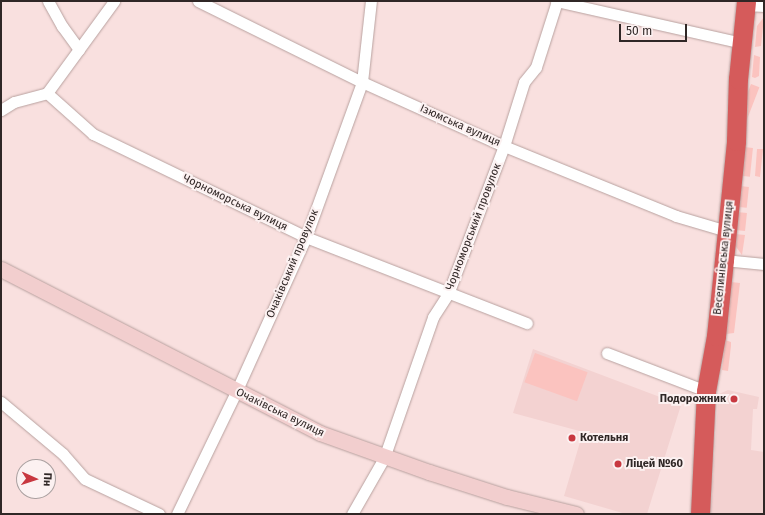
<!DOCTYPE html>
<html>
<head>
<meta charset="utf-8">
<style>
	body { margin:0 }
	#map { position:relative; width:765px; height:515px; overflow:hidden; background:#f9e0df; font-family:"Fira Sans",sans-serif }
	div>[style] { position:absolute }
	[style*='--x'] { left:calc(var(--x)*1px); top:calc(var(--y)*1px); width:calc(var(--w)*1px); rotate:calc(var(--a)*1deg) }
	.built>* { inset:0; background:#f3d2d1 }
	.green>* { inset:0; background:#fbc3bf; transform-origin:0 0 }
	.roads { filter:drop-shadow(0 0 1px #b8a19f) drop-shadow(0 0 1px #b8a19f) }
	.street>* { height:11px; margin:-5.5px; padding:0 5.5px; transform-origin:5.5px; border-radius:5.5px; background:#fff }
	.secondary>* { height:15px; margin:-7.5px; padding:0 7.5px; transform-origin:7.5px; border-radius:7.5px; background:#f2cece }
	.highway>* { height:19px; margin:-9.5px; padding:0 9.5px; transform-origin:9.5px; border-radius:9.5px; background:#d55b5b }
	.dots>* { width:11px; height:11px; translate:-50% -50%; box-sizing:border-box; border:2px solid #fcf1f1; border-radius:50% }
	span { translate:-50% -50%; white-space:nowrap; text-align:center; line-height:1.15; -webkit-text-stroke:4px #fcf1f1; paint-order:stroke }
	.street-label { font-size:11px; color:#302726 }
	.poi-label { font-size:11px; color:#302726; font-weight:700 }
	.right { translate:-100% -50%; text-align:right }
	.left { translate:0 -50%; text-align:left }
	.frame { position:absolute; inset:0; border:2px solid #302726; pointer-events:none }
	.north { position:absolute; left:16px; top:459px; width:40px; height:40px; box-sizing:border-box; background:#fcf1f1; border:1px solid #aaa0a0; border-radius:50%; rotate:93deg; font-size:11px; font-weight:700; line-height:16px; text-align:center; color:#302726 }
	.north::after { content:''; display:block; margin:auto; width:14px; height:18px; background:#c83840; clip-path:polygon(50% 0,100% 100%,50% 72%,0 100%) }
	.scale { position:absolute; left:619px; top:24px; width:68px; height:18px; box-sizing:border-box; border:2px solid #302726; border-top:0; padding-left:5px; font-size:12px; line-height:14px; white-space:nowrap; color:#302726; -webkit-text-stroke:3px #fcf1f1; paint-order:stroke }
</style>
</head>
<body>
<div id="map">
	<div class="built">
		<i style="clip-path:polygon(533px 349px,681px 405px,647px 514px,626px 514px,564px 496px,583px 432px,513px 413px)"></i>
		<i style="clip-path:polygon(728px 390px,759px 397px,757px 409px,753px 409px,751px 450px,764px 452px,764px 514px,711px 514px,718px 400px,719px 394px)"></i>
	</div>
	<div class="green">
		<i style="clip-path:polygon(764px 17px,761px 46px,755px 47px,757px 26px)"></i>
		<i style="clip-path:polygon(754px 55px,760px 57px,759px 76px,755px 78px,752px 77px)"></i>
		<i style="left:751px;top:84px;width:9px;height:55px;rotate:21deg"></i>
		<i style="left:744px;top:147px;width:9px;height:29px;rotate:6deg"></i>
		<i style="clip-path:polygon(757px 149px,763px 149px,760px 177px,755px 176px)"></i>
		<i style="left:740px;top:186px;width:9px;height:21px;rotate:6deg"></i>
		<i style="left:737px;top:212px;width:10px;height:18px;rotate:6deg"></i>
		<i style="clip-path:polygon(735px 234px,745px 235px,742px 255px,734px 244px)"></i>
		<i style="clip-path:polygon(731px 282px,740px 283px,734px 333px,726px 334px)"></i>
		<i style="clip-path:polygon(725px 340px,731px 342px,731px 346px,728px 371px,722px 370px)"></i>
		<i style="left:535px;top:353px;width:56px;height:31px;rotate:20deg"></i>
	</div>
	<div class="roads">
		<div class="street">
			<i style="--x:48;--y:1;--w:29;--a:61"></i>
			<i style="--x:62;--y:26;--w:29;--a:54"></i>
			<i style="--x:198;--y:1;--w:183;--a:26.3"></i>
			<i style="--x:362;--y:82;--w:156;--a:24.3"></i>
			<i style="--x:504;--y:146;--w:186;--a:22.1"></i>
			<i style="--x:676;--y:216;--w:53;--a:16.4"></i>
			<i style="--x:556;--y:1;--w:191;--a:12.7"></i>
			<i style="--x:746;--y:5;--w:18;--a:3"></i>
			<i style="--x:47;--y:93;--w:62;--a:41.7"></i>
			<i style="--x:93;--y:134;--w:237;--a:25.8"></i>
			<i style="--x:306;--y:237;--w:237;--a:21.3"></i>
			<i style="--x:1;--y:110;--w:15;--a:-32"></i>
			<i style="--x:14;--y:102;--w:34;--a:-15"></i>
			<i style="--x:47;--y:93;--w:114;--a:-53.9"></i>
			<i style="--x:724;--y:260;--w:40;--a:5.7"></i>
			<i style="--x:607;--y:353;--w:106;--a:21"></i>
			<i style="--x:1;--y:402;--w:81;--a:40"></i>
			<i style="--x:63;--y:454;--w:33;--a:49"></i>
			<i style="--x:85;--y:479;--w:82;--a:25.3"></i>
			<i style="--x:177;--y:514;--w:136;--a:-64.2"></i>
			<i style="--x:236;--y:392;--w:170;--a:-65.7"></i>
			<i style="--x:306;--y:237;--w:165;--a:-70.1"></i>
			<i style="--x:362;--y:82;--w:81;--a:-83.7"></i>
			<i style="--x:352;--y:514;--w:64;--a:-60.3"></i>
			<i style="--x:384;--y:458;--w:149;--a:-70.8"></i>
			<i style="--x:433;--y:317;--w:27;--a:-57"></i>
			<i style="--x:448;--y:294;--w:158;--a:-69.3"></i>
			<i style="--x:504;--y:146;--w:67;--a:-72.6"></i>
			<i style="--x:524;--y:82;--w:19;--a:-51"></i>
			<i style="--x:536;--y:67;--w:69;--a:-72.3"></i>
		</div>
		<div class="secondary">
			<i style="--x:1;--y:269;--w:359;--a:27.2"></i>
			<i style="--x:320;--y:433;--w:116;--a:19.7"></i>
			<i style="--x:429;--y:472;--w:82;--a:17.8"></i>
			<i style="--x:507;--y:497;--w:71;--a:13.8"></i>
		</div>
		<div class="highway">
			<i style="--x:700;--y:514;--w:123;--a:-87.2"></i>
			<i style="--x:706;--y:391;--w:56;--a:-79.7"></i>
			<i style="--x:716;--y:336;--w:76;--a:-84"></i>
			<i style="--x:724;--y:260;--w:120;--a:-84.2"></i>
			<i style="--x:736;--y:141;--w:62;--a:-88.2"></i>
			<i style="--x:738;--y:79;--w:78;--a:-84.1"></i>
		</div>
	</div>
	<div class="dots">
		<i style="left:734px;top:399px;background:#c83840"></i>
		<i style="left:572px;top:438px;background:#c83840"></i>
		<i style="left:618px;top:464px;background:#c83840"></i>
	</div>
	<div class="street-label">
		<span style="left:460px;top:126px;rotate:24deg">Ізюмська вулиця</span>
		<span style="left:235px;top:203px;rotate:26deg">Чорноморська вулиця</span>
		<span style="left:474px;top:227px;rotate:-69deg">Чорноморський провулок</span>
		<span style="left:724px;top:258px;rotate:-84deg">Веселинівська вулиця</span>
		<span style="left:293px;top:264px;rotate:-67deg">Очаківський провулок</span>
		<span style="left:280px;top:413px;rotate:26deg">Очаківська вулиця</span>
	</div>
	<div class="poi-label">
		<span class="right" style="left:726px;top:399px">Подорожник</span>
		<span class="left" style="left:580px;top:438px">Котельня</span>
		<span class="left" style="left:626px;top:464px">Ліцей №60</span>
	</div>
	<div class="frame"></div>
	<div class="north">Пн</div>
	<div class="scale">50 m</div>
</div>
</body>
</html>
